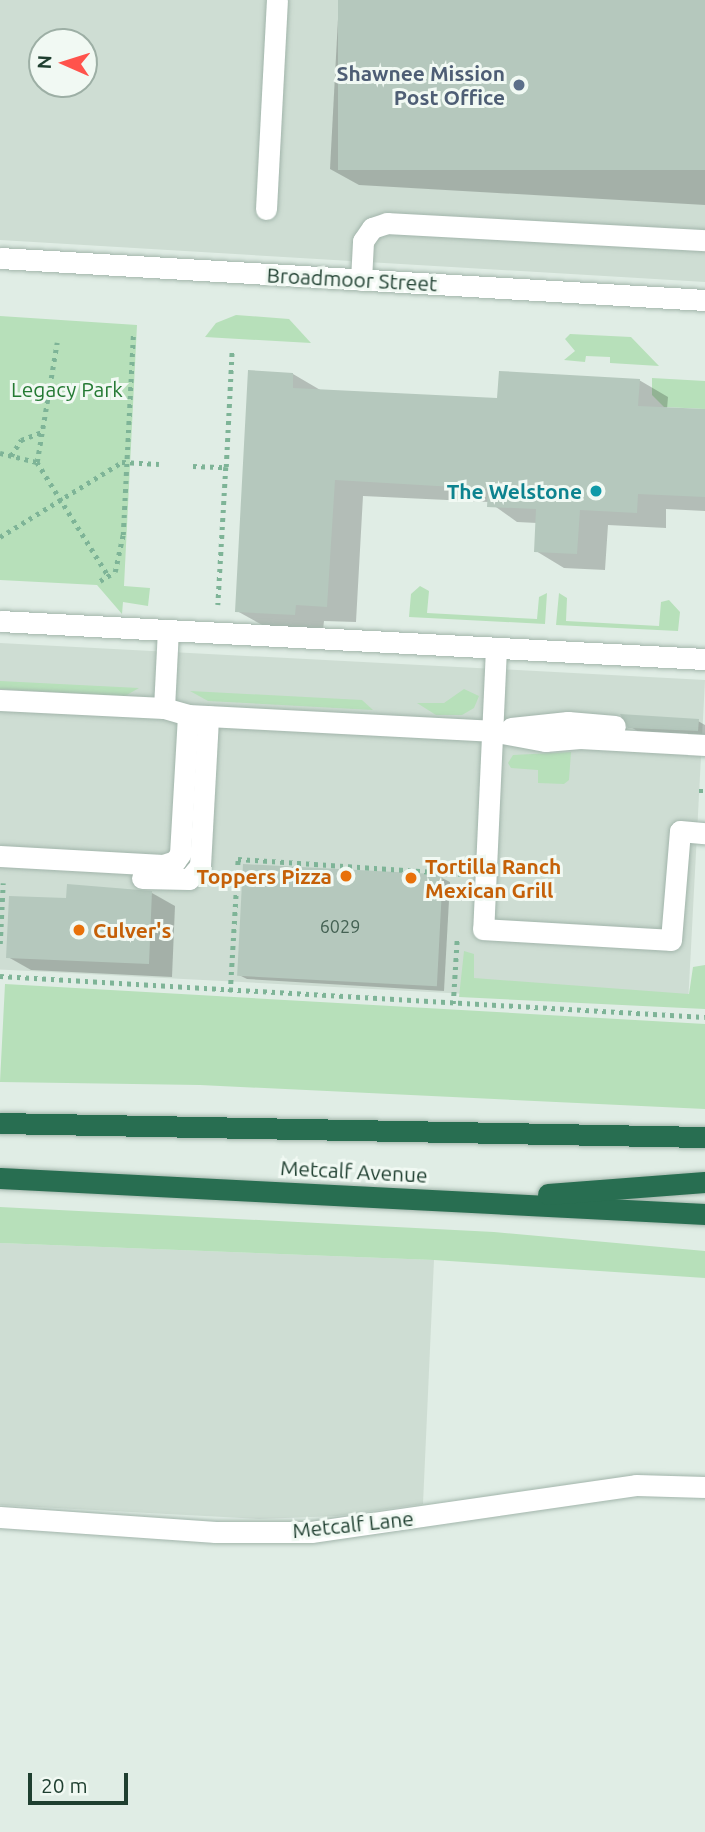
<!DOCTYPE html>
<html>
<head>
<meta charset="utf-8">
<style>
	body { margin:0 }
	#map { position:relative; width:705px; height:1832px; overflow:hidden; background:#e0ede5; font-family:Ubuntu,sans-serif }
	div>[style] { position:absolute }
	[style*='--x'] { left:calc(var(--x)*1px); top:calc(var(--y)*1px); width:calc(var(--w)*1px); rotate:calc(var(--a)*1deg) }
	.built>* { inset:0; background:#ceddd3; transform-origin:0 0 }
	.green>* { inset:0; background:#b7e0ba }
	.shadow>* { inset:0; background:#0003 }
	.building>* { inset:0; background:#b5c8bd; transform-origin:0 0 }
	.path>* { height:4.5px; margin-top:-2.25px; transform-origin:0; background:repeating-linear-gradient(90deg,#7eb497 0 3.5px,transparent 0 8.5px) }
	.roads { filter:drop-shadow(0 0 2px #a2b5ab) drop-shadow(0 0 2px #a2b5ab) }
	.minor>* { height:21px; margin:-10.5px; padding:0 10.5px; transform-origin:10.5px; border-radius:10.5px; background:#fff }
	.highway>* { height:21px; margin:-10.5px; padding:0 10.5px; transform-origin:10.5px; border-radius:10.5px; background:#286e51 }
	.dots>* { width:19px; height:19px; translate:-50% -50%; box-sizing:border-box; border:4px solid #f1f9f3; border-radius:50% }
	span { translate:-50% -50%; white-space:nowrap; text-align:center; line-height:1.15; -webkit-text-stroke:6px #f1f9f3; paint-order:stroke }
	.number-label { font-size:18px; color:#446153 }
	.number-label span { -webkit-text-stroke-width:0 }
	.service-label { font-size:21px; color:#4e5e75; font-weight:700 }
	.right { translate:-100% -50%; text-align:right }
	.street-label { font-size:21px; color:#1f3f30 }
	.park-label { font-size:21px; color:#257a34 }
	.culture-label { font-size:21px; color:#0d838f; font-weight:700 }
	.food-label { font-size:21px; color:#c56008; font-weight:700 }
	.left { translate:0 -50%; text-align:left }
	.north { position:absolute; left:28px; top:28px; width:70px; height:70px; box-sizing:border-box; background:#f1f9f3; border:2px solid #9dafa5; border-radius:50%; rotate:273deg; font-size:19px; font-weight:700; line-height:28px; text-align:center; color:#1f3f30 }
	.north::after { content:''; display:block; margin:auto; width:24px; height:32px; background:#ff534c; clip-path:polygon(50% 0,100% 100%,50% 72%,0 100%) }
	.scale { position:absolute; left:28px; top:1773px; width:100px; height:32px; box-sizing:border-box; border:4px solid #1f3f30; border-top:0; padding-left:9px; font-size:21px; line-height:24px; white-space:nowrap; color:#1f3f30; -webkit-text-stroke:5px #f1f9f3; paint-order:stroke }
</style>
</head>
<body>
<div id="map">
	<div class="built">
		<i style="clip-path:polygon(evenodd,0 0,705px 0,705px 282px,0 240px,0 0,42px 42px,84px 42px,84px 84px,42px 84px,42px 42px)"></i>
		<i style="left:0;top:643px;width:706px;height:326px;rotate:3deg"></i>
		<i style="clip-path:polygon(0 1243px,434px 1260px,423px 1504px,337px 1516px,259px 1519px,0 1505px)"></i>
	</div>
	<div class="green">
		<i style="clip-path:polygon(236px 315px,289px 319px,311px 343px,205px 337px,216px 323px)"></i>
		<i style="clip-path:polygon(0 316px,137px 325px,124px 586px,150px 588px,148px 606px,123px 602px,122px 614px,97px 585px,0 580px)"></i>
		<i style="clip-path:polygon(570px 334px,631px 337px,659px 366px,610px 363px,610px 357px,586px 356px,585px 362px,564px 360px,575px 351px,565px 339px)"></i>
		<i style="clip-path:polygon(652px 378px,705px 381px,705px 409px,664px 407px,652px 395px)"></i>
		<i style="clip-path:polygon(420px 586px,429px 591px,427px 613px,537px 619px,539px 597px,547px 593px,545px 624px,409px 617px,411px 594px)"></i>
		<i style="clip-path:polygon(559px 593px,567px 598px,566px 621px,659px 626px,661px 602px,669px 600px,680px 612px,678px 631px,556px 625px)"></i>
		<i style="clip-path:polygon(0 681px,139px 688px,125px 696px,0 689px)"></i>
		<i style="clip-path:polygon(464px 689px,479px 696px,474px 708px,462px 715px,436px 715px,417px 703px,444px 703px)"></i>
		<i style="clip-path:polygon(190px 691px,362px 700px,373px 710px,208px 701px)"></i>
		<i style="clip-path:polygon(571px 752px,569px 780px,564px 784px,538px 783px,538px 770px,511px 768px,508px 763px,513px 755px)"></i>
		<i style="clip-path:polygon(464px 951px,474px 954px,474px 978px,689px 994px,693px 967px,705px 965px,705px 1009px,459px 997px)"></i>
		<i style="clip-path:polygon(5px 984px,705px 1024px,705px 1109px,200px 1085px,0 1082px)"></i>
		<i style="clip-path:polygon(0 1207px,494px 1232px,705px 1251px,705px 1278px,434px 1260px,0 1243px)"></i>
	</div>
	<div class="shadow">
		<i style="clip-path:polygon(339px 0,705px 0,705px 205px,359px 185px,330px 169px)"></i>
		<i style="clip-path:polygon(293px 374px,322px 391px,499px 400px,639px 380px,668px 397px,667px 409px,705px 411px,705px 511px,666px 509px,666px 528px,608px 525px,605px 570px,564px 568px,536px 551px,537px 523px,517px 522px,489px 502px,363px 496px,356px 622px,324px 621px,323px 630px,266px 627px,237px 611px)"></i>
		<i style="clip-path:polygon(698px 721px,705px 725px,705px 739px,646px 736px,629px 726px)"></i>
		<i style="clip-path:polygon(442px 878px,450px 882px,444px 991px,247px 979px,239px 975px)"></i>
		<i style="clip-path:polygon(152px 893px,175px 906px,172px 977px,31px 970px,8px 957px,68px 900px)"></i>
	</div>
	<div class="building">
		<i style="left:338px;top:0;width:367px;height:170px"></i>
		<i style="clip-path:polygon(248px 370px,293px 373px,293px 388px,497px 398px,499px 371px,640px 379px,638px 406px,705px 409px,705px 497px,638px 494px,637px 513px,580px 510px,577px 554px,534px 552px,536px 509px,487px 507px,488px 489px,335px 480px,327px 607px,296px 605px,295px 615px,235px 612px)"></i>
		<i style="clip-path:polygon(620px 714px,699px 719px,698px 731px,628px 728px)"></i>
		<i style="left:243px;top:864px;width:200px;height:112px;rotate:3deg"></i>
		<i style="clip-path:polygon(67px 884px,152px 891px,149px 964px,6px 958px,9px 896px,66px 898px)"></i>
	</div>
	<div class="path">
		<i style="--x:0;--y:453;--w:38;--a:14"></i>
		<i style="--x:37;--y:462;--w:121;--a:-80.5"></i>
		<i style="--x:11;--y:456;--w:19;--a:-58"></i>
		<i style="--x:21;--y:440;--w:22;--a:-21"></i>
		<i style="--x:37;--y:462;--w:136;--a:57.9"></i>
		<i style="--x:193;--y:466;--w:33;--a:2"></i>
		<i style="--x:226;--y:467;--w:138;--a:93.3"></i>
		<i style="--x:226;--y:467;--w:118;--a:-87.1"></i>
		<i style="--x:0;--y:537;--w:143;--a:-31.6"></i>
		<i style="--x:122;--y:462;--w:37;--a:3"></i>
		<i style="--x:100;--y:581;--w:17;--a:-31"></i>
		<i style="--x:115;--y:572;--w:38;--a:-78"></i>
		<i style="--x:123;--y:535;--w:200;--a:-87.1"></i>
		<i style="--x:699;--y:791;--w:6;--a:0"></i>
		<i style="--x:0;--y:944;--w:61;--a:-87.2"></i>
		<i style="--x:0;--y:976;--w:706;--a:3.33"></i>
		<i style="--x:230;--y:992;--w:133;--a:-86.6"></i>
		<i style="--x:238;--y:859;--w:224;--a:3.8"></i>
		<i style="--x:453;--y:1004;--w:66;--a:-86.5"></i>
	</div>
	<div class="roads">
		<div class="minor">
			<i style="--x:266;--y:209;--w:209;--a:-87"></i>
			<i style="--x:0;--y:258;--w:706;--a:3.41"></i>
			<i style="--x:361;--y:280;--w:39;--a:-87"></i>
			<i style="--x:363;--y:241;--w:16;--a:-55"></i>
			<i style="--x:372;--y:228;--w:16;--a:-18"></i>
			<i style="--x:387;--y:223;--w:318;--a:3.1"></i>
			<i style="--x:0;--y:621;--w:706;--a:3.09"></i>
			<i style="--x:496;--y:648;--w:281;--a:92.6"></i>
			<i style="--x:483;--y:929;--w:188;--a:3.3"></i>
			<i style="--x:671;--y:940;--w:109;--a:-85.3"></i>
			<i style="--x:680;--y:831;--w:25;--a:5"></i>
			<i style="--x:0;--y:700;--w:164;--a:2.8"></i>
			<i style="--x:164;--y:708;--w:25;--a:16"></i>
			<i style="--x:164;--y:708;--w:78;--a:-87.1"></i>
			<i style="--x:511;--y:728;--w:57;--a:-6"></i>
			<i style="--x:568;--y:722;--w:47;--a:4.9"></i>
			<i style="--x:0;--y:856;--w:163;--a:3.2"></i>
			<i style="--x:163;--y:865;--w:13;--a:-18"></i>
			<i style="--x:175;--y:861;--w:9;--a:-54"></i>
			<i style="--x:180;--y:854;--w:139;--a:-86.7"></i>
			<i style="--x:188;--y:715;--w:303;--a:3"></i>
			<i style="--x:491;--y:731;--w:55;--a:10.5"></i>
			<i style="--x:545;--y:741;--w:35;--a:-5"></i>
			<i style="--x:580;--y:738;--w:125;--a:3.2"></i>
			<i style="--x:142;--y:878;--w:47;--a:1.2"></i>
			<i style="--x:189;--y:879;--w:17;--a:-50"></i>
			<i style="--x:200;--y:866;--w:150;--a:-86.9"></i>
			<i style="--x:0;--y:1517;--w:216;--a:4"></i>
			<i style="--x:215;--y:1532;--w:96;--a:0"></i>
			<i style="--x:311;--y:1532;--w:328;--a:-8.2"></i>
			<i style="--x:636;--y:1485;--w:69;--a:1.7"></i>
		</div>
		<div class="highway">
			<i style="--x:0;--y:1123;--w:705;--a:1.14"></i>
			<i style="--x:0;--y:1178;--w:706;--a:2.92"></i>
			<i style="--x:548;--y:1194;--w:157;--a:-4.4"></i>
		</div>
	</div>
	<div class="dots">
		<i style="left:519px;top:85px;background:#5c6f8a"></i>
		<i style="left:596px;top:491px;background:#0f9aa8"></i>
		<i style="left:346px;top:876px;background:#e8710a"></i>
		<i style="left:411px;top:878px;background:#e8710a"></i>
		<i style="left:79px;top:930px;background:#e8710a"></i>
	</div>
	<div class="number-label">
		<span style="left:340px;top:926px">6029</span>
	</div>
	<div class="service-label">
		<span class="right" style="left:505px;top:85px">Shawnee Mission<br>Post Office</span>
	</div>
	<div class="street-label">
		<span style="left:352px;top:279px;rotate:3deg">Broadmoor Street</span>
		<span style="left:354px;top:1171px;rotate:3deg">Metcalf Avenue</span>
		<span style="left:353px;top:1524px;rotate:-6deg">Metcalf Lane</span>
	</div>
	<div class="park-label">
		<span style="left:67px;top:389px">Legacy Park</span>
	</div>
	<div class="culture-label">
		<span class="right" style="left:582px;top:491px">The Welstone</span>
	</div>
	<div class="food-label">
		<span class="left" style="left:425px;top:878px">Tortilla Ranch<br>Mexican Grill</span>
		<span class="right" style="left:332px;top:876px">Toppers Pizza</span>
		<span class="left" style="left:93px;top:930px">Culver's</span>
	</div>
	<div class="north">N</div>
	<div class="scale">20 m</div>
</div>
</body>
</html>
